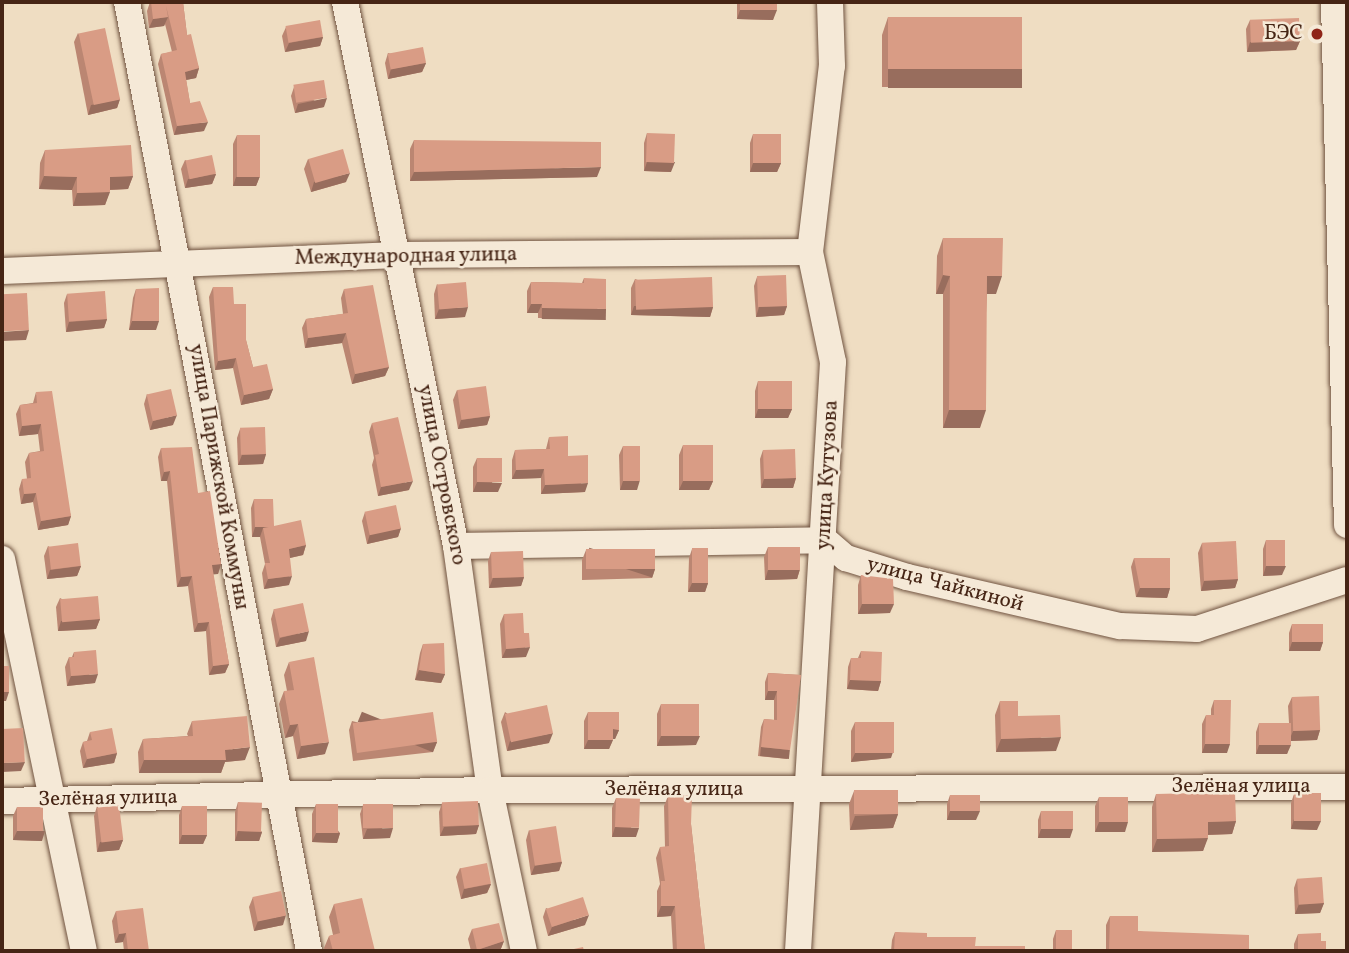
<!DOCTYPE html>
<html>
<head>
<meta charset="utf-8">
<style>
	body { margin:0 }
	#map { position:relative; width:1349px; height:953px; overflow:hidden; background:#efddc2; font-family:Vollkorn,serif }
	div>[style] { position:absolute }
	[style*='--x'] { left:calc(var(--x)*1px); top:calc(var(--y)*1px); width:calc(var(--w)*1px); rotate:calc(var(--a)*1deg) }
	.roads { filter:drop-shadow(0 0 2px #705340) drop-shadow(0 0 2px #705340) }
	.minor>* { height:26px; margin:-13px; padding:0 13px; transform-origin:13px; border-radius:13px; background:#f5e9d7 }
	.wall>* { inset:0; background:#bb8672 }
	.shaded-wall>* { inset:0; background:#986d5d; transform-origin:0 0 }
	.building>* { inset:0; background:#d99c85; transform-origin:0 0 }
	.dots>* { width:19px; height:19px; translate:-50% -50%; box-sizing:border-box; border:4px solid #f5e9d7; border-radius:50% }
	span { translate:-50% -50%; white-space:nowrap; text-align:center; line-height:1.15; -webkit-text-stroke:5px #f5e9d7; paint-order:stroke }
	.poi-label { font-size:21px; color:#462515 }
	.right { translate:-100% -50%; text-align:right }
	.street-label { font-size:21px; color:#462515 }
	.frame { position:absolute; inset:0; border:4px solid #462515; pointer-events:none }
</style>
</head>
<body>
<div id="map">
	<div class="roads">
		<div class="minor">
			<i style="--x:127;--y:2;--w:966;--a:79.14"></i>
			<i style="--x:345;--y:2;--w:555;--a:78.47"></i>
			<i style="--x:456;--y:546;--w:246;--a:82.1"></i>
			<i style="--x:490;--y:790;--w:165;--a:78.1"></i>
			<i style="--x:1334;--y:2;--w:523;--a:88.58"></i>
			<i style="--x:2;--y:271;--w:396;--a:-2.3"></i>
			<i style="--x:398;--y:255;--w:412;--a:-0.4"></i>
			<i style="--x:456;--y:546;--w:369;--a:-0.9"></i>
			<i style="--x:825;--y:540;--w:28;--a:41"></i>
			<i style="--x:846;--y:558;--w:64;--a:17.3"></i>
			<i style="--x:907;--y:577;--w:219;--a:13"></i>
			<i style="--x:1120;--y:626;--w:77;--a:2.2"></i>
			<i style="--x:1197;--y:629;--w:158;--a:-18.1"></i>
			<i style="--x:2;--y:559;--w:400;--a:78.2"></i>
			<i style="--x:2;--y:801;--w:488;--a:-1.3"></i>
			<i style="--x:490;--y:790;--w:857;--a:-0.2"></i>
			<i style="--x:798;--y:951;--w:590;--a:-86.6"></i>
			<i style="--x:833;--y:362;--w:112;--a:-101.8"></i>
			<i style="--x:810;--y:252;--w:187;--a:-83.3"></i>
			<i style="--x:832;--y:66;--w:64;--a:-91.8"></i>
		</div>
	</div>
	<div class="wall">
		<i style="clip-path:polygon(150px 2px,183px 2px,187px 35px,199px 68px,196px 78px,186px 80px,190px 103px,204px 131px,174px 135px,158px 64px,161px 54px,172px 52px,165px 24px,164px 26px,149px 28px,147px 11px)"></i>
		<i style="clip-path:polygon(737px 2px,777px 2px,773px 20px,737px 19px)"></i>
		<i style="clip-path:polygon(888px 17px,1016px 87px,882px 87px,882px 35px)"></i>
		<i style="clip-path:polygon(1250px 20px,1300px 41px,1296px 50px,1247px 52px,1246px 29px)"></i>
		<i style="clip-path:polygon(286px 27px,323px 37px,320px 46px,285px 52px,282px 36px)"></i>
		<i style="clip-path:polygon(78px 33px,120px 99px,117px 108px,88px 115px,74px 42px)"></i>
		<i style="clip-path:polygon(388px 53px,426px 63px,422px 72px,388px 79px,385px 63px)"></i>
		<i style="clip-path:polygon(294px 87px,324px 107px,295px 113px,291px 96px)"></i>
		<i style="clip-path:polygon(647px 133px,671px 172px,644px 171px,644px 143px)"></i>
		<i style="clip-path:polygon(753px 134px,781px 163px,777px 172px,750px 172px,750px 143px)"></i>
		<i style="clip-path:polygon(237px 135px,260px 176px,256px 186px,233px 186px,233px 144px)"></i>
		<i style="clip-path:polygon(414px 140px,597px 177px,410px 181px,410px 149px)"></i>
		<i style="clip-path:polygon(45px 150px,133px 176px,128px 189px,110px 190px,105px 205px,73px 206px,72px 190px,39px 189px,40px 163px)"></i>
		<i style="clip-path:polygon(308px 159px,346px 182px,311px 192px,304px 169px)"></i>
		<i style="clip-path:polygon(185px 160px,216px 174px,212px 184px,185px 188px,181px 169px)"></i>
		<i style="clip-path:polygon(943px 238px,996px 294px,987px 294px,980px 428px,943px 428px,943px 294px,936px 294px,937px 256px)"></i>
		<i style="clip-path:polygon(757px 277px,787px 306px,784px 315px,756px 317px,754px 286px)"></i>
		<i style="clip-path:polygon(584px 278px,602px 319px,538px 318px,538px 313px,527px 313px,527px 291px,531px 282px,582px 283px)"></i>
		<i style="clip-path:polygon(635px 279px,713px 307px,710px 317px,631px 315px,631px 288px)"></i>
		<i style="clip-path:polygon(437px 284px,465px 317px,435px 319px,434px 294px)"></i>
		<i style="clip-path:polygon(213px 287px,234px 304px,246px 340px,253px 367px,273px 389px,269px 399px,241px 405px,233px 368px,215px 370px,209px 297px)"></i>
		<i style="clip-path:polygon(136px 289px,156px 330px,129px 330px,133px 298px)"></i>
		<i style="clip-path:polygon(344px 289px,389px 367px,385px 376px,352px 384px,342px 343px,305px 348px,302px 328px,306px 319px,343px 314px,341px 298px)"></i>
		<i style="clip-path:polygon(67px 294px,107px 319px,104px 328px,66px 332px,64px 303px)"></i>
		<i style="clip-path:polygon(758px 381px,792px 409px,788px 418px,755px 418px,755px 391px)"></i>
		<i style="clip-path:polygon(457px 390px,490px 416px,487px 425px,458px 429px,453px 400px)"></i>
		<i style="clip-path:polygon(36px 392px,71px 516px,68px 525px,38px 530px,33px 502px,21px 504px,19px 489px,22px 479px,27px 479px,25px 462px,29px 453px,40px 451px,38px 434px,19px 436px,16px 414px,20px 405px,33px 403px)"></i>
		<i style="clip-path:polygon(147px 394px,173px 425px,150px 430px,144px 404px)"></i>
		<i style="clip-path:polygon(372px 423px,409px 490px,378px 496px,372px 465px,374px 458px,369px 432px)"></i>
		<i style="clip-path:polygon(240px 429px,266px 454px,263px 464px,238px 465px,237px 438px)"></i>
		<i style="clip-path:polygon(549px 437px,568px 456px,585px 492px,541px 494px,541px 478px,512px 479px,512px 460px,515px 450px,546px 449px)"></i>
		<i style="clip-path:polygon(683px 445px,713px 481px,709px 490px,679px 490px,679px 455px)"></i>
		<i style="clip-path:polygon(623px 446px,637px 490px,620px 490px,619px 455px)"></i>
		<i style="clip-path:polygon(161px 448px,198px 493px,221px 564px,218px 574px,213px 574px,229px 664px,225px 673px,209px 675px,206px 631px,194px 632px,188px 586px,177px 587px,167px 481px,161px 481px,158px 457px)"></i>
		<i style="clip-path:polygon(763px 450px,796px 478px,793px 488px,761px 488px,760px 459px)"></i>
		<i style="clip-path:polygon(477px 458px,498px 492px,473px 492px,473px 467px)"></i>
		<i style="clip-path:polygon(254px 499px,274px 526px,306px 545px,303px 555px,290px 558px,289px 585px,264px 589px,262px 573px,265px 564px,260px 537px,252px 537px,251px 508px)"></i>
		<i style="clip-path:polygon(365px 512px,401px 528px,398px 537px,367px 544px,362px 521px)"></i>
		<i style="clip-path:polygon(1266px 540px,1282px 575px,1263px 576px,1263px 549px)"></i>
		<i style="clip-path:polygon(1202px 543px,1238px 579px,1235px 588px,1201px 591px,1198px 553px)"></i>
		<i style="clip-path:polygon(48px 546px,81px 566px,77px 576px,47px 579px,44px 556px)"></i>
		<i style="clip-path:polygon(768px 547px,800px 569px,797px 579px,765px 580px,764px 557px)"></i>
		<i style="clip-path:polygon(692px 549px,708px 583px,705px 592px,688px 592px,689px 558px)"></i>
		<i style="clip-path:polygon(586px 550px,655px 569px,652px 578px,582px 580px,582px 560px)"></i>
		<i style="clip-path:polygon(491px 552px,524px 577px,521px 586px,489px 588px,488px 561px)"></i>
		<i style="clip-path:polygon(1134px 558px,1170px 588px,1167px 598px,1136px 597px,1131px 567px)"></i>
		<i style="clip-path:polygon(861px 575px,890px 613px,858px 614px,858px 585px)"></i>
		<i style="clip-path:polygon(60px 598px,100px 619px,96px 629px,58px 631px,56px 607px)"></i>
		<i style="clip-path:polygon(274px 609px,306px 641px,276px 647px,271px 619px)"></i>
		<i style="clip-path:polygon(504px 614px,524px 633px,526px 657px,502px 658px,500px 624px)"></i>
		<i style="clip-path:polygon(1292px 624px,1323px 642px,1320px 651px,1289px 651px,1289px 633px)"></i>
		<i style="clip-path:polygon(423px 644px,445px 674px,441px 683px,415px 680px,420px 653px)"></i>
		<i style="clip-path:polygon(861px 651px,881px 681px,878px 691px,847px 689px,848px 667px,851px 658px,858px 658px)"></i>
		<i style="clip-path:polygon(74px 652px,95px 683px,67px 686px,65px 667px,69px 657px,72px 657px)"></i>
		<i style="clip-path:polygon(289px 662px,325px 754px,297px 759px,293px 736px,285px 738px,279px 704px,284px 691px,287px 691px,284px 675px)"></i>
		<i style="clip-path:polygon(768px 673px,801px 675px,787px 759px,758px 756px,761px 727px,764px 719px,774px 720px,774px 700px,765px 700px,765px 682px)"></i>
		<i style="clip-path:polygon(1292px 697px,1320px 730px,1317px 740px,1291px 741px,1287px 754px,1256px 754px,1256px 732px,1259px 723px,1289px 723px,1288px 706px)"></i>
		<i style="clip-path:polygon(1214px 700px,1227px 753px,1202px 753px,1202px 724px,1206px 715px,1211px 715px,1211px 709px)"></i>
		<i style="clip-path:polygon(1000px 701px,1056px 751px,996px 752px,995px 715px)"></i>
		<i style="clip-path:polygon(661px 704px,696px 745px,657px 746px,657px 714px)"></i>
		<i style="clip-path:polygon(505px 712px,549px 743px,507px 751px,501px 722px)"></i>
		<i style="clip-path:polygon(588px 712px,619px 730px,615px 739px,613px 739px,609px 749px,584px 749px,584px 721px)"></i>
		<i style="clip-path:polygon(192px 721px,245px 760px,225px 762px,221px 773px,139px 773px,138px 752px,143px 739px,188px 736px,187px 734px)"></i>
		<i style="clip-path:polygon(352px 721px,437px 742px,433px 752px,353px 761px,349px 730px)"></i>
		<i style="clip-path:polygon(855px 722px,891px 758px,851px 762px,851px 731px)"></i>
		<i style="clip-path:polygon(90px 732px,117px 753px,114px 763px,83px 768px,80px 751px,83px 742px,87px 741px)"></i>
		<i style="clip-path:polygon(854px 791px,898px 814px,893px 828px,850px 830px,849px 804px)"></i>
		<i style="clip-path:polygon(1156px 794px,1236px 821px,1232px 834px,1208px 835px,1203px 851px,1152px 852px,1152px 807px)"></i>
		<i style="clip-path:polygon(1294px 794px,1317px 830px,1291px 829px,1291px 803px)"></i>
		<i style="clip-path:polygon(950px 795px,976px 820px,947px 820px,947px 804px)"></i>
		<i style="clip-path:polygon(668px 796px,691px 824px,705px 951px,673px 951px,671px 916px,657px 917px,657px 891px,660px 884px,656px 858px,660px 847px,665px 847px,664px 806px)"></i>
		<i style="clip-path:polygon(1099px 797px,1125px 832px,1095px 832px,1095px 806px)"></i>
		<i style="clip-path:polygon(616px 798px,636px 837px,612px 837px,612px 808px)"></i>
		<i style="clip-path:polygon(238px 802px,262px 832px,259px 841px,235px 841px,235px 812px)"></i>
		<i style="clip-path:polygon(442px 803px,479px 825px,476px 834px,440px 836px,439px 812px)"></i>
		<i style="clip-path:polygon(316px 804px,340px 833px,337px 843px,312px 842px,312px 814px)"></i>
		<i style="clip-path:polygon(363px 805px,390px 838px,363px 839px,360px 814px)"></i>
		<i style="clip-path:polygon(97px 806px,123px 840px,119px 850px,97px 852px,94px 816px)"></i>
		<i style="clip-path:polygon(182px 806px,207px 835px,203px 844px,179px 844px,179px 815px)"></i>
		<i style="clip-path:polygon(17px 807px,42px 841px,13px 840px,13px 816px)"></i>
		<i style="clip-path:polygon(1041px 811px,1070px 838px,1038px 838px,1038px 820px)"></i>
		<i style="clip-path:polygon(529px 830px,562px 862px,559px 871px,531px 875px,526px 840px)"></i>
		<i style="clip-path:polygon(460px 868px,491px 884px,487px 893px,461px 899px,456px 877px)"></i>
		<i style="clip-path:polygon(1297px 879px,1324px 903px,1320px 913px,1295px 914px,1294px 888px)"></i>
		<i style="clip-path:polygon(253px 897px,283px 925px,254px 931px,249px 907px)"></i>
		<i style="clip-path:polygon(334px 904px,375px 951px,325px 951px,324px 948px,329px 936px,333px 935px,329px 917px)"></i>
		<i style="clip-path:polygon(546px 908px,585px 925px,548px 936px,543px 917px)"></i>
		<i style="clip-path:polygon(116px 911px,149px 951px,124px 951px,123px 942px,115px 943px,112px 921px)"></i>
		<i style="clip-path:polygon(1110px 916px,1138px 931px,1249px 951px,1106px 951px,1106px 925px)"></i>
		<i style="clip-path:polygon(472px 929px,504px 941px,500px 951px,471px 951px,468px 939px)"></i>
		<i style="clip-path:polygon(1056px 930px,1073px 951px,1053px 951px,1053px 939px)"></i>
		<i style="clip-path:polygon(895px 932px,927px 937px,975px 946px,1025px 951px,891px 951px,892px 940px)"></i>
		<i style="clip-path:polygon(1298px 934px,1326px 951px,1294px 951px,1294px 944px)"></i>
	</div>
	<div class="shaded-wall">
		<i style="clip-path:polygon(740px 10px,777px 10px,773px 20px,737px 19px)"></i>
		<i style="clip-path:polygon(168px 17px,164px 26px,149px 28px,153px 19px)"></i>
		<i style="clip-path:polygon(323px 37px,320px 46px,285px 52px,289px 43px)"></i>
		<i style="clip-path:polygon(1300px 41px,1296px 50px,1247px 52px,1250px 42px)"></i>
		<i style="clip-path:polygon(426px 63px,422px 72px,388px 79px,391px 69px)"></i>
		<i style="clip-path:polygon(199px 68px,196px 78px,181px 81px,185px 72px)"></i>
		<i style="left:888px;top:69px;width:134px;height:19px"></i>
		<i style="clip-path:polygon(327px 98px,324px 107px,295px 113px,298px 104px)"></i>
		<i style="clip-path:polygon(120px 99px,117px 108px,88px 115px,91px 105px)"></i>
		<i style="clip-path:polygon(208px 122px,204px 131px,174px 135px,177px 126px)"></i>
		<i style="clip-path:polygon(647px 162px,675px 162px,671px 172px,644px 171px)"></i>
		<i style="clip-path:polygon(753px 163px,781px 163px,777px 172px,750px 172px)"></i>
		<i style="clip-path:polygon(601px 167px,597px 177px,410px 181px,414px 172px)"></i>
		<i style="clip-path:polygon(350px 173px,346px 182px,311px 192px,314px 182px)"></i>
		<i style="clip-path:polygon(216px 174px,212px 184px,185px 188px,188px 179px)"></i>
		<i style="clip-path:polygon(44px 176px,77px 177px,72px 190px,39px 189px)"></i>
		<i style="clip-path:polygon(133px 176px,128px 189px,105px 190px,110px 177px)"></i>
		<i style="clip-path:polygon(260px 176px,256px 186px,233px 186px,236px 177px)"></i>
		<i style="clip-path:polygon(110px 192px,105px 205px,73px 206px,77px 193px)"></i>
		<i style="clip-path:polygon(943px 275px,950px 276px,943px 294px,936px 294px)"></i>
		<i style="clip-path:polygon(987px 276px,1002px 276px,996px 294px,980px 294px)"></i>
		<i style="clip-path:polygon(531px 304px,542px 304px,538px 313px,527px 313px)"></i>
		<i style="clip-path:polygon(634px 306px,713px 307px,710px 317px,631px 315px)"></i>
		<i style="clip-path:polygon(787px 306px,784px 315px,756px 317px,759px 307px)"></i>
		<i style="clip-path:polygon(468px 307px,465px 317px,435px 319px,439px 309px)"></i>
		<i style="left:542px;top:308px;width:64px;height:11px;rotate:1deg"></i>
		<i style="clip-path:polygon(107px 319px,104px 328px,66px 332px,69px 322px)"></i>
		<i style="clip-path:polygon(132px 321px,159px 321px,156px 330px,129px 330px)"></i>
		<i style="clip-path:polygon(29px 330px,26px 340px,2px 341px,2px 332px)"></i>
		<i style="clip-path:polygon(346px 333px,342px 343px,305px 348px,308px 338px)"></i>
		<i style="clip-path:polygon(236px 358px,233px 368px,215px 370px,218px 361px)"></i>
		<i style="clip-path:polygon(389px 367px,385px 376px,352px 384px,355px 374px)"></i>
		<i style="clip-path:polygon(273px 389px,269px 399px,241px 405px,244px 395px)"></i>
		<i style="clip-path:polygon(758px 409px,792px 409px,788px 418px,755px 418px)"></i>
		<i style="clip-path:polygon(949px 410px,986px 410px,980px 428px,943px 428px)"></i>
		<i style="clip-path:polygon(177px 415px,173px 425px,150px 430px,153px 421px)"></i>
		<i style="clip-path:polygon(490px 416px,487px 425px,458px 429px,461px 420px)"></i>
		<i style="clip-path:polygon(41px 424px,38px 434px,19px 436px,22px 426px)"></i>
		<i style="clip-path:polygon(266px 454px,263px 464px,238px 465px,242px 455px)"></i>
		<i style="clip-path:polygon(544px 469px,541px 478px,512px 479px,516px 470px)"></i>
		<i style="clip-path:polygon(170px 471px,167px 481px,161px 481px,164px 472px)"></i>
		<i style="clip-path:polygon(796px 478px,793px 488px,761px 488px,764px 479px)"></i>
		<i style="clip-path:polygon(640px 480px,637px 490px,620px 490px,623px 481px)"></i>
		<i style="clip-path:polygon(413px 481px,409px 490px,378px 496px,381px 487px)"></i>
		<i style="clip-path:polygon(683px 481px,713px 481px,709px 490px,679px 490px)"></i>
		<i style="clip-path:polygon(477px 482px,502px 483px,498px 492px,473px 492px)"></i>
		<i style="clip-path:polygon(588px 483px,585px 492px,541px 494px,545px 485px)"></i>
		<i style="clip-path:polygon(36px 493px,33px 502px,21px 504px,24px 494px)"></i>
		<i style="clip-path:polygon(71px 516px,68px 525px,38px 530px,41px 521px)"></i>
		<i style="clip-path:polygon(255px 527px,269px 527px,263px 528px,260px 537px,252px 537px)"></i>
		<i style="clip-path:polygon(401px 528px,398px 537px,367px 544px,370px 534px)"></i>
		<i style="clip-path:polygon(306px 545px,303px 555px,285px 559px,289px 549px)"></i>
		<i style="clip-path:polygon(221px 564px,218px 574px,208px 575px,212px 565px)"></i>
		<i style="clip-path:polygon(81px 566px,77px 576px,47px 579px,50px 570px)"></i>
		<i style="clip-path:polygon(1266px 566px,1286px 566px,1282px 575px,1263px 576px)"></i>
		<i style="left:655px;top:569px;width:9px;height:69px;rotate:108deg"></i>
		<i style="clip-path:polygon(800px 569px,797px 579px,765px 580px,768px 570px)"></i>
		<i style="clip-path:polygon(192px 576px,188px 586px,177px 587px,181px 577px)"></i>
		<i style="clip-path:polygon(292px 576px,289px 585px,264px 589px,268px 579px)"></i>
		<i style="clip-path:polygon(524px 577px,521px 586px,489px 588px,493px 578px)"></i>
		<i style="clip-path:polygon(1238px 579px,1235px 588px,1201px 591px,1204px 581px)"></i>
		<i style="clip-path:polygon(692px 583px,708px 583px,705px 592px,688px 592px)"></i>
		<i style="clip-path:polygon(1140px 588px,1170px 588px,1167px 598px,1136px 597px)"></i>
		<i style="clip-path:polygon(862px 604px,894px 604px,890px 613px,858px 614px)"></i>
		<i style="clip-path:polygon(100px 619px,96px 629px,58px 631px,61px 621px)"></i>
		<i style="clip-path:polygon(209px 622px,206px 631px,194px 632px,198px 623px)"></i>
		<i style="clip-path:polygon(309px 631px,306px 641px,276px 647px,280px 638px)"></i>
		<i style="clip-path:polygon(1292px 642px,1323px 642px,1320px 651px,1289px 651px)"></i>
		<i style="clip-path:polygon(530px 647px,526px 657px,502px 658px,506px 649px)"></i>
		<i style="clip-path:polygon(229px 664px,225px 673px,209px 675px,213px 666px)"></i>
		<i style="clip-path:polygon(419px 670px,445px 674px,441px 683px,415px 680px)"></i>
		<i style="clip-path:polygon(98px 674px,95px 683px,67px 686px,71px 676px)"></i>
		<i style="clip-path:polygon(850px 680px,881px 681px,878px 691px,847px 689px)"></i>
		<i style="clip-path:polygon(768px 691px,777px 691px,774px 700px,765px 700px)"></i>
		<i style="clip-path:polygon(2px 692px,9px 692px,6px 701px,2px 701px)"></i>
		<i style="clip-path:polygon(298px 724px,293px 736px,285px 738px,290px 725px)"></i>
		<i style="clip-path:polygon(613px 729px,619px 730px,615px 739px,610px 739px)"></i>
		<i style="clip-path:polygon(1320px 730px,1317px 740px,1289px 741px,1293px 731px)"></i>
		<i style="clip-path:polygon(553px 733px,549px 743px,507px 751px,510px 741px)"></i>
		<i style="clip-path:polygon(661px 736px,700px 736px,696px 745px,657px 746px)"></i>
		<i style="clip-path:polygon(1061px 737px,1056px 751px,996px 752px,1001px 739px)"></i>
		<i style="clip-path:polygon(588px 740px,613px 740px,609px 749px,584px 749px)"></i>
		<i style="clip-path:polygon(329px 742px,325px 754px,297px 759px,301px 746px)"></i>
		<i style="left:437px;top:742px;width:11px;height:81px;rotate:112deg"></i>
		<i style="clip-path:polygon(1205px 744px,1230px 744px,1227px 753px,1202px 753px)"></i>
		<i style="clip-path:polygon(1259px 745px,1291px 745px,1287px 754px,1256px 754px)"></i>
		<i style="clip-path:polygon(250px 747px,245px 760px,225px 762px,221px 773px,139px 773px,144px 760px)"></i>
		<i style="left:761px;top:747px;width:29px;height:9px;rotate:6deg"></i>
		<i style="clip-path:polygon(894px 749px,891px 758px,851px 762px,855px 753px)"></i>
		<i style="clip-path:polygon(117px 753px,114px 763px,83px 768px,87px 759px)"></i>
		<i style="clip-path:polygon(25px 762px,21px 771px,2px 772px,2px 763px)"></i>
		<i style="clip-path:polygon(950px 811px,980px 811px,976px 820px,947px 820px)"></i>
		<i style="clip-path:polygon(898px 814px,893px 828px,850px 830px,855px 816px)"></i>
		<i style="clip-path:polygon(1294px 819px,1321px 821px,1317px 830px,1291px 829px)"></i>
		<i style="clip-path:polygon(1236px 821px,1232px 834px,1203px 835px,1208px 822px)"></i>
		<i style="clip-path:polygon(1099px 822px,1128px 822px,1125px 832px,1095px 832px)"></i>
		<i style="clip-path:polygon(479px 825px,476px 834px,440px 836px,444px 827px)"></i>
		<i style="clip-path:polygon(615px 827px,639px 828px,636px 837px,612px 837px)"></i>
		<i style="clip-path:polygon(393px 828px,390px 838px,363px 839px,367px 829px)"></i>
		<i style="clip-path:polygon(1041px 829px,1073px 829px,1070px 838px,1038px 838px)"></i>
		<i style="clip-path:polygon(17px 831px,45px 831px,42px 841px,13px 840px)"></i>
		<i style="clip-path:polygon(238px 831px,262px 832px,259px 841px,235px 841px)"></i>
		<i style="clip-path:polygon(316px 833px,340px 833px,337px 843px,312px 842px)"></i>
		<i style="clip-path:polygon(182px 835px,207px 835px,203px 844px,179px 844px)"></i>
		<i style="clip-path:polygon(1208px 838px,1203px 851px,1152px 852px,1157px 839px)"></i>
		<i style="clip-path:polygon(123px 840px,119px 850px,97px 852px,100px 842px)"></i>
		<i style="clip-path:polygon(562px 862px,559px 871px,531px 875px,535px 865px)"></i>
		<i style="clip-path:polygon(491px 884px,487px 893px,461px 899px,464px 889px)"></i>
		<i style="clip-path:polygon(1324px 903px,1320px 913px,1295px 914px,1299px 904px)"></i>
		<i style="clip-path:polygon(661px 906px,675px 906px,671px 916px,657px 917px)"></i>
		<i style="clip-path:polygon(286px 915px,283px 925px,254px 931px,258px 921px)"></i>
		<i style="clip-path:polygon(589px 915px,585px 925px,548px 936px,552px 927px)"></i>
		<i style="clip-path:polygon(126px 933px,123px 942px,115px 943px,119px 934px)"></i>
		<i style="clip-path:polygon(504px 941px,500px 951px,476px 951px,477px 950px)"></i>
	</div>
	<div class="building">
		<i style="clip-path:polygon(151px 2px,183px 2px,187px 35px,191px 34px,199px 68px,185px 72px,190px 103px,200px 101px,208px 122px,177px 126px,161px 54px,177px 50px,166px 6px,168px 17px,153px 19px)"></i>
		<i style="left:740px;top:2px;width:37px;height:8px"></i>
		<i style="left:888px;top:17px;width:134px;height:52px"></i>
		<i style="left:1299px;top:18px;width:23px;height:49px;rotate:88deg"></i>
		<i style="left:320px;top:20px;width:17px;height:35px;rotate:80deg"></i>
		<i style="left:105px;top:28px;width:73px;height:27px;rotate:78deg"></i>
		<i style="left:423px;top:47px;width:16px;height:36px;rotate:79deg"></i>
		<i style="left:324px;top:80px;width:18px;height:31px;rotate:81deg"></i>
		<i style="left:647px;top:133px;width:28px;height:29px;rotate:2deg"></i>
		<i style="left:753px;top:134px;width:28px;height:29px"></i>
		<i style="left:237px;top:135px;width:23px;height:42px"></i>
		<i style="clip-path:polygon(414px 140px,601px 142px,601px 167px,414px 172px)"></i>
		<i style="clip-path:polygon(131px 145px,133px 176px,110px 177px,110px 192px,77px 193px,77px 177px,44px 176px,45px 150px)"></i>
		<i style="left:343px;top:149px;width:25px;height:36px;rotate:74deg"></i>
		<i style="left:212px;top:155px;width:19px;height:27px;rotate:78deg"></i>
		<i style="clip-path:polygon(943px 238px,1003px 238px,1002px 276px,987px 276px,986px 410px,949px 410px,950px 276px,943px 275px)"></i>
		<i style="left:786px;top:275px;width:31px;height:29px;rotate:88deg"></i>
		<i style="left:712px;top:277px;width:30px;height:77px;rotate:88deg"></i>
		<i style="clip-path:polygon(584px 278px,606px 279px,606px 309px,542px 308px,542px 304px,531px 304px,531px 282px,584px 283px)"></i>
		<i style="left:466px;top:282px;width:25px;height:29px;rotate:85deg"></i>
		<i style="clip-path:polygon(373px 285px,389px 367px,355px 374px,346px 333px,308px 338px,306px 319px,348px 313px,344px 289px)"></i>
		<i style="clip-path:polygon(213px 287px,233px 287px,234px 304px,246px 304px,246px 340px,253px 367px,267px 364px,273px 389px,244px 395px,236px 358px,218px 361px)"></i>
		<i style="clip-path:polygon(159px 288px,159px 321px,132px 321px,136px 289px)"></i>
		<i style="left:105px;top:291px;width:28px;height:38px;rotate:86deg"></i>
		<i style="left:27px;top:293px;width:37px;height:25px;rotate:87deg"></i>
		<i style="left:758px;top:381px;width:34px;height:28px"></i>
		<i style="left:486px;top:386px;width:30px;height:29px;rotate:82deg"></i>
		<i style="left:171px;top:389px;width:27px;height:25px;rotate:77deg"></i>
		<i style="clip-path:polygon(52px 391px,71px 516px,41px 521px,36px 493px,24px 494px,22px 479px,31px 478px,29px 453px,44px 451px,41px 424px,22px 426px,20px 405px,37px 403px,36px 392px)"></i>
		<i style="clip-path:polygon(398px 417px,413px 481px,381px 487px,375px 455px,379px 454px,372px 423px)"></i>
		<i style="left:265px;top:427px;width:27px;height:25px;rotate:88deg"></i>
		<i style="clip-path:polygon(568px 436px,568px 456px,588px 455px,588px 483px,545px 485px,544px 469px,516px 470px,515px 450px,550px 449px,549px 437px)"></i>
		<i style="left:683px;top:445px;width:30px;height:36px"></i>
		<i style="left:623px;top:446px;width:17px;height:35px"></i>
		<i style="clip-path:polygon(192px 447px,198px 493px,210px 491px,221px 564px,212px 565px,229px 664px,213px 666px,209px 622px,198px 623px,192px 576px,181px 577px,170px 471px,164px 472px,161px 448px)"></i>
		<i style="left:795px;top:449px;width:29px;height:32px;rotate:88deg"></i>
		<i style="left:477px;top:458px;width:25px;height:24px"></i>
		<i style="clip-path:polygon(254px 499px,273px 499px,274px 526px,301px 520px,306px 545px,289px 549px,292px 576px,268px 579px,265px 563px,270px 563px,263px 528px,269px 527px,255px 527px)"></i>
		<i style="left:396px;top:505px;width:24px;height:32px;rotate:78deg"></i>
		<i style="left:1266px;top:540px;width:19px;height:26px"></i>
		<i style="left:1236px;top:541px;width:38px;height:34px;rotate:87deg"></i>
		<i style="left:78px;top:543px;width:23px;height:30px;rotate:83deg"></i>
		<i style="left:768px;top:547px;width:32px;height:23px"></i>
		<i style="left:708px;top:548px;width:35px;height:16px;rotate:90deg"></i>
		<i style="left:655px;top:549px;width:20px;height:69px;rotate:90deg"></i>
		<i style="left:523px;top:551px;width:26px;height:32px;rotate:88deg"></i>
		<i style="clip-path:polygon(1134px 558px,1170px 558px,1170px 588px,1140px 588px)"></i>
		<i style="clip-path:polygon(861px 575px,893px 579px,894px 604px,862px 604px)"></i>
		<i style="left:98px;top:596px;width:23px;height:38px;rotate:85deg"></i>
		<i style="left:303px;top:603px;width:29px;height:30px;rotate:78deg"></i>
		<i style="clip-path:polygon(523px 613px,524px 633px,529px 633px,530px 647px,506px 649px,504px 614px)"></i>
		<i style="left:1292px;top:624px;width:31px;height:18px"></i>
		<i style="clip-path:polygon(444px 643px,445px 674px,419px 670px,423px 644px)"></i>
		<i style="clip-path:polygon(96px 650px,98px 674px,71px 676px,69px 657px,74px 657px,74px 652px)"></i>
		<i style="clip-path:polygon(861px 651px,882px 652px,881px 681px,850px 680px,851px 658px,861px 658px)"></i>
		<i style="clip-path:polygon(314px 657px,329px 742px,301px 746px,298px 724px,290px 725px,284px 691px,294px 690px,289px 662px)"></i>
		<i style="left:9px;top:666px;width:26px;height:7px;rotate:90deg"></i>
		<i style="clip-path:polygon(768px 673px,801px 675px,790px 750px,761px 747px,764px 719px,777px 720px,777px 691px,768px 691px)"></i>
		<i style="left:1319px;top:696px;width:34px;height:27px;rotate:88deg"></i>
		<i style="clip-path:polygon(1214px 700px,1231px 700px,1230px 744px,1205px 744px,1206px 715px,1214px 715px)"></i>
		<i style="clip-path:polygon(1000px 701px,1018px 701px,1018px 716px,1060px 715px,1061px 737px,1001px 739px)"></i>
		<i style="left:661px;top:704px;width:38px;height:32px"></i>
		<i style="left:547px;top:705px;width:29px;height:43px;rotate:78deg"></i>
		<i style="left:433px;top:712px;width:30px;height:81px;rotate:82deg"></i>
		<i style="clip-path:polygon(588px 712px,619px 712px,619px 730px,613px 729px,613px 740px,588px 740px)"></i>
		<i style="clip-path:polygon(247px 716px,250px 747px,225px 750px,226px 760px,144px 760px,143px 739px,193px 736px,192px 721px)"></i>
		<i style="left:855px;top:722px;width:39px;height:31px"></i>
		<i style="left:1259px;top:723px;width:32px;height:22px"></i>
		<i style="left:23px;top:728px;width:34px;height:21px;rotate:87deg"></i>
		<i style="clip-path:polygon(112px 728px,117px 753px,87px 759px,83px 742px,92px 740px,90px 732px)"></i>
		<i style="left:898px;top:790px;width:24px;height:44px;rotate:90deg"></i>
		<i style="clip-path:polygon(1235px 792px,1236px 821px,1208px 822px,1208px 838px,1157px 839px,1156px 794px)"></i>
		<i style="left:1321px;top:793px;width:28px;height:27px;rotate:90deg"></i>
		<i style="clip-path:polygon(692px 795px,691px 824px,705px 951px,677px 951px,675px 906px,661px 906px,661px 881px,665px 881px,660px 847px,669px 846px,668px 796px)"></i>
		<i style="left:950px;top:795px;width:30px;height:16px"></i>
		<i style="left:1099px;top:797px;width:29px;height:25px"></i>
		<i style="left:616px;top:798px;width:24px;height:29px;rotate:2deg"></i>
		<i style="left:478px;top:801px;width:24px;height:36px;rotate:88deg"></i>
		<i style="left:238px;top:802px;width:24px;height:29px;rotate:2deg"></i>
		<i style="left:316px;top:804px;width:22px;height:29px"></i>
		<i style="left:393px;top:804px;width:24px;height:30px;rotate:90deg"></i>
		<i style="left:119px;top:805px;width:35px;height:22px;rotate:83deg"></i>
		<i style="left:182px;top:806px;width:25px;height:29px"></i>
		<i style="left:17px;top:807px;width:26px;height:24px"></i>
		<i style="left:1041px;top:811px;width:32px;height:18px"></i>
		<i style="left:556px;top:826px;width:36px;height:27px;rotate:81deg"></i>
		<i style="left:487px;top:863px;width:21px;height:27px;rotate:79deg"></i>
		<i style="left:1322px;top:877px;width:26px;height:25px;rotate:86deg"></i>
		<i style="left:281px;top:891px;width:25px;height:29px;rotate:78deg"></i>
		<i style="left:583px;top:897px;width:19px;height:39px;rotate:72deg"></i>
		<i style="clip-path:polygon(362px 898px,375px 951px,333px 951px,329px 936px,340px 933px,334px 904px)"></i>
		<i style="clip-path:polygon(143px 908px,149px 951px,128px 951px,126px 933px,119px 934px,116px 911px)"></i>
		<i style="clip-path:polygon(1110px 916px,1138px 916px,1138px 931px,1249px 935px,1249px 951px,1109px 951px)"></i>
		<i style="clip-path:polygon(499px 923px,504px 941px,477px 950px,472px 929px)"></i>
		<i style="left:1056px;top:930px;width:16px;height:21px"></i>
		<i style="clip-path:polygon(895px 932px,927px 933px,927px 937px,976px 937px,975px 946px,1025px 946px,1025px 951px,894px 951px)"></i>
		<i style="clip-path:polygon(1321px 933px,1321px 941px,1326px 941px,1326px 951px,1298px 951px,1298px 934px)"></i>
		<i style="clip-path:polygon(583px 947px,584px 951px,565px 951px)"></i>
	</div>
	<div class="dots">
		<i style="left:1317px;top:34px;background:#8f2418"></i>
	</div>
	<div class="poi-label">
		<span class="right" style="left:1303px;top:34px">БЭС</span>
	</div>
	<div class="street-label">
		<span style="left:406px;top:257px;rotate:-1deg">Международная улица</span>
		<span style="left:441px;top:475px;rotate:79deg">улица Островского</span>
		<span style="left:828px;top:475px;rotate:-87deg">улица Кутузова</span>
		<span style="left:218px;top:477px;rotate:80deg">улица Парижской Коммуны</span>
		<span style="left:945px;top:585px;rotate:15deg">улица Чайкиной</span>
		<span style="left:1241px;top:787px">Зелёная улица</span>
		<span style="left:674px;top:790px">Зелёная улица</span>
		<span style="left:108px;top:799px;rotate:-1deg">Зелёная улица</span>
	</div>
	<div class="frame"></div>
</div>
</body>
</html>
